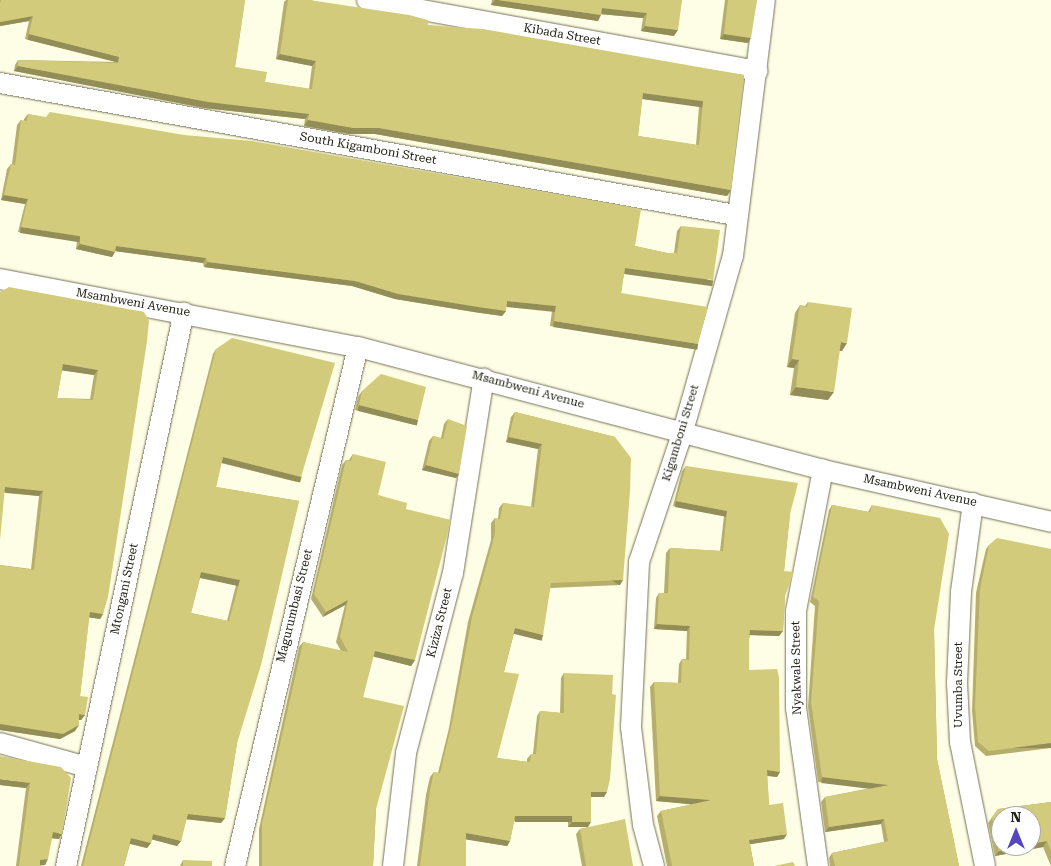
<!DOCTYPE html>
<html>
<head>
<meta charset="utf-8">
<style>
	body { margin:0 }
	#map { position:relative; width:1051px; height:866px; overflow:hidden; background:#fefde5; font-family:"Roboto Serif",serif }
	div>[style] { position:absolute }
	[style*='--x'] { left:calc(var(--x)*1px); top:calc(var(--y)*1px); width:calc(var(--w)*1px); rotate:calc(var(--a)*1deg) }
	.roads { filter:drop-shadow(0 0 1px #737156) drop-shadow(0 0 1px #737156) }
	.minor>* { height:20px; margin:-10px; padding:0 10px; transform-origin:10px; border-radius:10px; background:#fff }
	.wall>* { inset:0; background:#b5af6b }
	.shaded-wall>* { inset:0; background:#938e57; transform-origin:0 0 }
	.building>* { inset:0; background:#d2cb7c }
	span { translate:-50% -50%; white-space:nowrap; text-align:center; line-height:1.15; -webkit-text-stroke:4px #fff; paint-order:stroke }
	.street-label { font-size:12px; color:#232217 }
	.north { position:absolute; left:991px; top:806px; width:50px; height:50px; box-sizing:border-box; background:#fff; border:1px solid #a7a7a2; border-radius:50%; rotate:0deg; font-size:14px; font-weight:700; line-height:20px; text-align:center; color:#232217 }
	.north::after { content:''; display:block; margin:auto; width:18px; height:22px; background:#5746be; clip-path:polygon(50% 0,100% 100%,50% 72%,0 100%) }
</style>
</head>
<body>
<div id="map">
	<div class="roads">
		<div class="minor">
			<i style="--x:367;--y:0;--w:397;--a:10.3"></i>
			<i style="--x:0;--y:83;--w:747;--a:10.18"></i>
			<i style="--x:0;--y:279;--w:364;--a:10.8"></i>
			<i style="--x:358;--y:347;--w:481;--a:14.8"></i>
			<i style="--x:823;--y:470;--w:234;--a:12.8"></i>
			<i style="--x:973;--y:503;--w:90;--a:97.7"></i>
			<i style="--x:961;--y:592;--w:91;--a:92.5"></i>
			<i style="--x:957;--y:683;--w:59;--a:87.1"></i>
			<i style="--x:960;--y:742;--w:126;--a:78.6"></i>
			<i style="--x:0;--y:743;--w:90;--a:15.4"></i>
			<i style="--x:66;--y:866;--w:566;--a:-77.98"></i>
			<i style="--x:235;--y:866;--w:533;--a:-76.67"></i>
			<i style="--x:393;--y:866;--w:114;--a:-83.4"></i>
			<i style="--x:406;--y:753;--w:186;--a:-75.4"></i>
			<i style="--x:453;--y:573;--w:197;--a:-81"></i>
			<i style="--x:654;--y:866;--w:42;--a:-105"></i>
			<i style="--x:643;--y:825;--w:99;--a:-97"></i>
			<i style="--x:631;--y:727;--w:165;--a:-87.2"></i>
			<i style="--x:639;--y:562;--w:138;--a:-71.4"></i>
			<i style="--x:683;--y:431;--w:182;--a:-74.1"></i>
			<i style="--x:733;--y:256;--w:258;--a:-82.9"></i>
			<i style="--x:818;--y:866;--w:160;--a:-97.9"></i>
			<i style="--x:796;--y:708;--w:97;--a:-90"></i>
			<i style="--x:796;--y:611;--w:144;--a:-79.2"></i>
		</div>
	</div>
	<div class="wall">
		<i style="clip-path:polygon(evenodd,0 0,245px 0,235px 67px,265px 82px,309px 89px,312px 66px,276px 59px,284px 2px,286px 0,309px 0,428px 25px,744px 75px,731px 190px,727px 196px,375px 134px,349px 134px,304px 126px,305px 119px,204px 108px,14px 71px,15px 65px,18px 60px,115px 62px,25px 39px,29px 21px,0 26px,0 0,642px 99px,699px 106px,696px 145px,638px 136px,642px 99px)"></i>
		<i style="clip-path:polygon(492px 0,682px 0,674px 36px,641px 31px,643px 18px,601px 14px,598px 21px,491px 5px)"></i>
		<i style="clip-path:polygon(725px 0,757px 0,748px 43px,720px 39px)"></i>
		<i style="clip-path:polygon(28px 114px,667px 253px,674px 253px,677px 231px,681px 226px,710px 285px,624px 273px,621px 293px,698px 344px,694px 349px,550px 326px,552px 311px,506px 306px,506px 311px,502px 316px,474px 312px,395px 299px,352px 286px,204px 267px,203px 263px,115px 251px,112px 257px,76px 249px,77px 241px,18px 232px,25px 204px,1px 200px,7px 169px,11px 164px,12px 164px,17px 125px,21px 120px,24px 121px,24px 119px)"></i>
		<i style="clip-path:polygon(evenodd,0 292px,144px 312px,103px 614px,100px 619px,89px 617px,80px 696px,85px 715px,81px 720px,79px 720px,75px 731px,60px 739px,0 730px,0 565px,31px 569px,39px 496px,5px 493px,0 292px,62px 370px,94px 375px,90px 399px,57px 398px,62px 370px)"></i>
		<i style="clip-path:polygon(808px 302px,842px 351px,839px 351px,828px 400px,790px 395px,794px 368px,787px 367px,795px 313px,800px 305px,805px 306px)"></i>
		<i style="clip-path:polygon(evenodd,216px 349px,297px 482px,221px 463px,216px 487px,299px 501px,237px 743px,225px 818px,221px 823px,186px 819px,181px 841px,177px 846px,152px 839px,151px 843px,147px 848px,130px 844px,124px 866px,81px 866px,213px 354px,216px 349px,200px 578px,236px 585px,227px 621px,191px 613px,200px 578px)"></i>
		<i style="clip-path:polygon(362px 391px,415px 425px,355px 410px,358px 397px)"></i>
		<i style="clip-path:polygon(515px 412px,615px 437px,620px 585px,550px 588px,540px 640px,514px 633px,504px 672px,497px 758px,527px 762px,527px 759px,531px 754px,533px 754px,537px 716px,540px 711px,560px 713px,561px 678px,564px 673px,604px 797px,591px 797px,588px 827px,633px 866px,582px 866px,576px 834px,580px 829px,588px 827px,568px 827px,568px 821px,514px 821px,510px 841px,507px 846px,466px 839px,466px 866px,417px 866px,426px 795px,430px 777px,434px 772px,438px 773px,449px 728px,468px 622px,491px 540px,491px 523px,495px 518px,498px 519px,499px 508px,503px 503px,531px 507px,538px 449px,506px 442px,511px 417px)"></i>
		<i style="clip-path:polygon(448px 419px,459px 474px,456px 478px,422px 470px,429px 441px,433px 436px,441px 438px,444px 424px)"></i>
		<i style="clip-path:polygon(353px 454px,378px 495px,406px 509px,415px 660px,411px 666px,373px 656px,363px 697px,376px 809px,373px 866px,259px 866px,259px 829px,299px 647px,303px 642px,341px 651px,336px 642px,345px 605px,323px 617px,311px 599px,342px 465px,346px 460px,349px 460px)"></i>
		<i style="clip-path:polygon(686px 466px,790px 514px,784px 571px,785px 596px,783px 631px,779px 636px,750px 635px,749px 639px,749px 670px,780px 772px,777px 777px,767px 776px,769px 805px,784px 839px,750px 844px,754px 866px,667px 866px,657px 816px,661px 811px,693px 804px,656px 801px,650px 687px,654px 682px,678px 683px,679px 664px,682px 659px,686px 659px,687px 631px,654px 629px,656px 598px,659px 593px,664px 593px,666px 553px,670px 548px,720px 551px,724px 516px,673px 506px,682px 471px)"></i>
		<i style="clip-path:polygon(832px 505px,868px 512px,872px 505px,934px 630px,937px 759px,959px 866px,830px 866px,829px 858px,832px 853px,884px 842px,881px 824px,825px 832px,821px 802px,825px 797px,871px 788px,818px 782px,808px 707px,815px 606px,810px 602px,829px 510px)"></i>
		<i style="clip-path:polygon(989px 545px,1051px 549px,1051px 748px,986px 756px,975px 746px,972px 711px,976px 593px,986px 549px)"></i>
		<i style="clip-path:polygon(61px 767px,59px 839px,52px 838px,45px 865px,40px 865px,40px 866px,16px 866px,26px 788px,0 785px)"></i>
		<i style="clip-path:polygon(1051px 802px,1051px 866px,1043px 847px,995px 856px,988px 823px,998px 809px)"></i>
		<i style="clip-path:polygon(183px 860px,212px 866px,180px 866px)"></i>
	</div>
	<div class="shaded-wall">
		<i style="clip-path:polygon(495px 0,498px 0,601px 15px,598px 21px,491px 5px)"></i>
		<i style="clip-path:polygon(602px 8px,647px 13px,643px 18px,599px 14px)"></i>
		<i style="clip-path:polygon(33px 16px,29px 21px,0 26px,0 22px)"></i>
		<i style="clip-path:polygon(645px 26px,678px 30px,674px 36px,641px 31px)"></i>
		<i style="left:29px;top:34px;width:93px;height:6px;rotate:14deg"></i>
		<i style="clip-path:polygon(724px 34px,751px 38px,748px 43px,720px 39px)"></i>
		<i style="clip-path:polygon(280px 54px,316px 61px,312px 66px,276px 59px)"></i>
		<i style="clip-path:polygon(18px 66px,309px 114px,305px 119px,204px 108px,14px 71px)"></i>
		<i style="left:643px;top:93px;width:61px;height:6px;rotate:8deg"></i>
		<i style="clip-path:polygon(308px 120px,379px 128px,731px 190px,727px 196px,375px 134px,349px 134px,304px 126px)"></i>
		<i style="clip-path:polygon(4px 195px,28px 199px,25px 204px,1px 200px)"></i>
		<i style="left:21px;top:227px;width:60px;height:6px;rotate:9deg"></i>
		<i style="clip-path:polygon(80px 244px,116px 246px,206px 258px,203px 263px,114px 251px,115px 252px,112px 257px,76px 249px)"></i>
		<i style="clip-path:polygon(208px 262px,355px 281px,506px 311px,502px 316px,474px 312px,395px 299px,352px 286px,204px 267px)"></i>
		<i style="left:625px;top:268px;width:89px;height:6px;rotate:8deg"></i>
		<i style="left:507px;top:301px;width:49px;height:6px;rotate:6deg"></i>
		<i style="left:554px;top:321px;width:146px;height:6px;rotate:9deg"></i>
		<i style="clip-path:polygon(841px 342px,847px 343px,842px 351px,835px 350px)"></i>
		<i style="clip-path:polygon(792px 359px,799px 360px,794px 368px,787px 367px)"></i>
		<i style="clip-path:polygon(63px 364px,98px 370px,94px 375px,59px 370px)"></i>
		<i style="clip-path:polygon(796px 387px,834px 392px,828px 400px,790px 395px)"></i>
		<i style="left:359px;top:405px;width:61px;height:6px;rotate:14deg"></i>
		<i style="clip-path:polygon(509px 437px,542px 444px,538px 449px,506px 442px)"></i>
		<i style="left:223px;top:457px;width:81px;height:6px;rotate:14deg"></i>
		<i style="clip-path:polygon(426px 465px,459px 474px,456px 478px,422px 470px)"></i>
		<i style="clip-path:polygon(5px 487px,43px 491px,39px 496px,1px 492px)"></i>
		<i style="left:676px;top:501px;width:52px;height:6px;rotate:11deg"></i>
		<i style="left:201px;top:572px;width:40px;height:6px;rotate:12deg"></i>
		<i style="left:623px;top:580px;width:6px;height:72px;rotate:121deg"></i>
		<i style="clip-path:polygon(348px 600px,345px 605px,323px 617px,326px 612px)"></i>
		<i style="clip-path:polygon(90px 612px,103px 614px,100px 619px,86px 617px)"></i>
		<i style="clip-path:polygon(657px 624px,690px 626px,687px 631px,654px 629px)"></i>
		<i style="left:515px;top:628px;width:29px;height:6px;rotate:14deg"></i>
		<i style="clip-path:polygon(750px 630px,783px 631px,779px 636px,747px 635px)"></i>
		<i style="clip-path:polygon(375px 651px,415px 660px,411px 666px,371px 656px)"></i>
		<i style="clip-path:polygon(79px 714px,85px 715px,81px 720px,75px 720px)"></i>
		<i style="clip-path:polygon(0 724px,79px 725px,75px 731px,60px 739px,0 730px)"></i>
		<i style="left:1051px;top:743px;width:5px;height:63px;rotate:90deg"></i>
		<i style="clip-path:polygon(767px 770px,780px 772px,777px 777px,763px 775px)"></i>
		<i style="left:822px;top:777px;width:67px;height:6px;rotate:7deg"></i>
		<i style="clip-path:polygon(0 779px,30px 783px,26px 788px,0 785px)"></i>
		<i style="clip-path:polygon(591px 792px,607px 792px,604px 797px,588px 797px)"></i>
		<i style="clip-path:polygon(660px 796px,711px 800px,708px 806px,656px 801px)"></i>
		<i style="clip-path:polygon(188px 814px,225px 818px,221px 823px,184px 819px)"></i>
		<i style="left:515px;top:816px;width:57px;height:6px"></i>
		<i style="clip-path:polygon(884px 819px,881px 824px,825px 832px,829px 827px)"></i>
		<i style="clip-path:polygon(572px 822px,591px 822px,588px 827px,568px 827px)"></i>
		<i style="clip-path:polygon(53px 832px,62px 834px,59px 839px,49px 838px)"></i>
		<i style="clip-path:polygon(466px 833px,510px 841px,507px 846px,463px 839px)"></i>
		<i style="clip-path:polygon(153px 834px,181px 841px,177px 846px,150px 839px)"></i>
		<i style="clip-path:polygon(787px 834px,784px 839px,745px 845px,749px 840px)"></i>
		<i style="clip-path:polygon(131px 838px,151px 843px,147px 848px,127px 843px)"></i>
		<i style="clip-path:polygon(1047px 841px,1043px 847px,995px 856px,999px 851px,1024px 846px,1031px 846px,1031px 844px)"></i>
		<i style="clip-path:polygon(48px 859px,45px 865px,36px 866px,40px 860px)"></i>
	</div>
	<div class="building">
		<i style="clip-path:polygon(evenodd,1px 0,245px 0,235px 67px,267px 72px,265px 82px,312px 89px,316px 61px,280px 54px,288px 0,309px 0,409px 15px,428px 20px,428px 25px,483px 29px,744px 75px,731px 190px,379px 128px,353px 128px,308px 120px,309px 114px,208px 102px,18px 66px,18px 60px,118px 63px,119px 57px,29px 34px,33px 16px,0 22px,0 3px,1px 0,643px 93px,703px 101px,699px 145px,638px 136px,643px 93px)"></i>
		<i style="clip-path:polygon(498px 0,682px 0,678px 30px,645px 26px,647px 13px,602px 8px,601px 15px)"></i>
		<i style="clip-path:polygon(728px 0,757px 0,751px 38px,724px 34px)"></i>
		<i style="clip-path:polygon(50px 112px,184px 135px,252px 141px,641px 209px,635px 246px,667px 253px,677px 253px,681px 226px,720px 230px,713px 280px,625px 268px,621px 293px,708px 307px,698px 344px,554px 321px,556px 306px,507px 301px,506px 311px,478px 307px,398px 294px,355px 281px,208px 262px,206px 258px,116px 246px,115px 252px,80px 244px,80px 236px,21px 227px,28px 199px,4px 195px,11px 164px,15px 165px,21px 120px,27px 121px,28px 114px,46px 117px)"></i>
		<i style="clip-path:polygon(evenodd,9px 287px,144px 312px,149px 321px,147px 341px,108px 597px,103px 614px,90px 612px,80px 696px,88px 697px,85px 715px,79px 714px,79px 725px,63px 734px,0 724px,0 565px,34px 570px,43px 491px,5px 487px,0 540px,0 292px,9px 287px,63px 364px,98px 370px,93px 400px,57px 398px,63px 364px)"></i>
		<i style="clip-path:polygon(808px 302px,852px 308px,847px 343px,841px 342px,834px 392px,796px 387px,799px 360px,792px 359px,800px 305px,807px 307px)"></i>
		<i style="clip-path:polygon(evenodd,232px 338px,335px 363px,301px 477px,223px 457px,216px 487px,299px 501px,261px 665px,237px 743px,225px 818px,188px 814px,181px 841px,153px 834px,151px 843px,131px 838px,124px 866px,83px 866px,216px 349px,232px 338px,201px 572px,240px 580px,229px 621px,191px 613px,201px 572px)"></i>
		<i style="clip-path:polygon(381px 374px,426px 387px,418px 420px,359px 405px,362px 391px)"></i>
		<i style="clip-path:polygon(515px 412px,615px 437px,631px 458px,630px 491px,623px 580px,551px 583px,543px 635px,515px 628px,504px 672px,519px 674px,497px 758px,530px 762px,531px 754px,536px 754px,540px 711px,564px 713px,564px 673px,613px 675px,612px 694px,616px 695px,610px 779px,607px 792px,591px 792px,591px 822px,572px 822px,572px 816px,515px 816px,510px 841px,466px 833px,466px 866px,420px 866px,430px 790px,434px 772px,440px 773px,452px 723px,472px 617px,495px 534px,495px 518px,500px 519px,503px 503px,534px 507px,542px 444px,509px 437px)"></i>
		<i style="clip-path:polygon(448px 419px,467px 426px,459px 474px,426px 465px,433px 436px,443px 439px)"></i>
		<i style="clip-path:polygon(353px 454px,386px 462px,378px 495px,407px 503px,406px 509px,451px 520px,415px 660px,375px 651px,363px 697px,404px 706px,376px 809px,373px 866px,262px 866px,262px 824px,303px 642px,348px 652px,340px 637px,348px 600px,326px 612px,314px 594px,346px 460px,351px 461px)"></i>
		<i style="clip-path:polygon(686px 466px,798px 483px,790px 514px,784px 571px,794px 572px,785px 596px,783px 631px,750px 630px,749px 639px,749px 670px,777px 669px,779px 677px,780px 772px,767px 770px,769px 805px,783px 803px,787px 834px,749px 840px,754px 866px,672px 866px,661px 811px,711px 800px,660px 796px,654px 682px,681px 683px,682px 659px,689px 660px,690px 626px,657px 624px,659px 593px,668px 593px,670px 548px,723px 551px,727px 511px,676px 501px)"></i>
		<i style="clip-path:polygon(832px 505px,870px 512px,872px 505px,940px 518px,949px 534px,934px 630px,937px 759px,959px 866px,835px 866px,832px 853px,888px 841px,884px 819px,829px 827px,825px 797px,889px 785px,822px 777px,811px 702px,819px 601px,813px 597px)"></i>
		<i style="clip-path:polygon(997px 538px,1051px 549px,1051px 743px,989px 751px,978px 742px,975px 707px,980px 589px,989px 545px)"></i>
		<i style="clip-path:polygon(0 756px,61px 767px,71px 778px,62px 834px,53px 832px,48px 859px,40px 860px,40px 866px,19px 866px,30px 783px,0 779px)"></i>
		<i style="clip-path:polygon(1051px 802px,1051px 851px,1047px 841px,1031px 844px,1031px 816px,1001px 816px,1001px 846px,1024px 846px,999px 851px,992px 817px,998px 809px)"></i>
		<i style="clip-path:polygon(625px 819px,633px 866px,586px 866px,580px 829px)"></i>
		<i style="clip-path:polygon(183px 860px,212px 861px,212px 866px,183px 866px)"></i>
		<i style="clip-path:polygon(793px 862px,795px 866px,774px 866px)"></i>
	</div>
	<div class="street-label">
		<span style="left:562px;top:35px;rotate:10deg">Kibada Street</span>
		<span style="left:368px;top:149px;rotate:10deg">South Kigamboni Street</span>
		<span style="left:133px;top:303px;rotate:10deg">Msambweni Avenue</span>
		<span style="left:528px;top:390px;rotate:15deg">Msambweni Avenue</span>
		<span style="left:681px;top:433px;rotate:-73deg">Kigamboni Street</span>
		<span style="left:920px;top:491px;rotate:12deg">Msambweni Avenue</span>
		<span style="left:125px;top:589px;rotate:-78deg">Mtongani Street</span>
		<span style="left:295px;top:606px;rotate:-76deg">Magurumbasi Street</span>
		<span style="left:440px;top:623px;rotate:-76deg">Kiziza Street</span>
		<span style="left:797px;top:668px;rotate:-91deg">Nyakwale Street</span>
		<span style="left:959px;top:685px;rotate:-90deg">Uvumba Street</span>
	</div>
	<div class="north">N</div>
</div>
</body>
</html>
